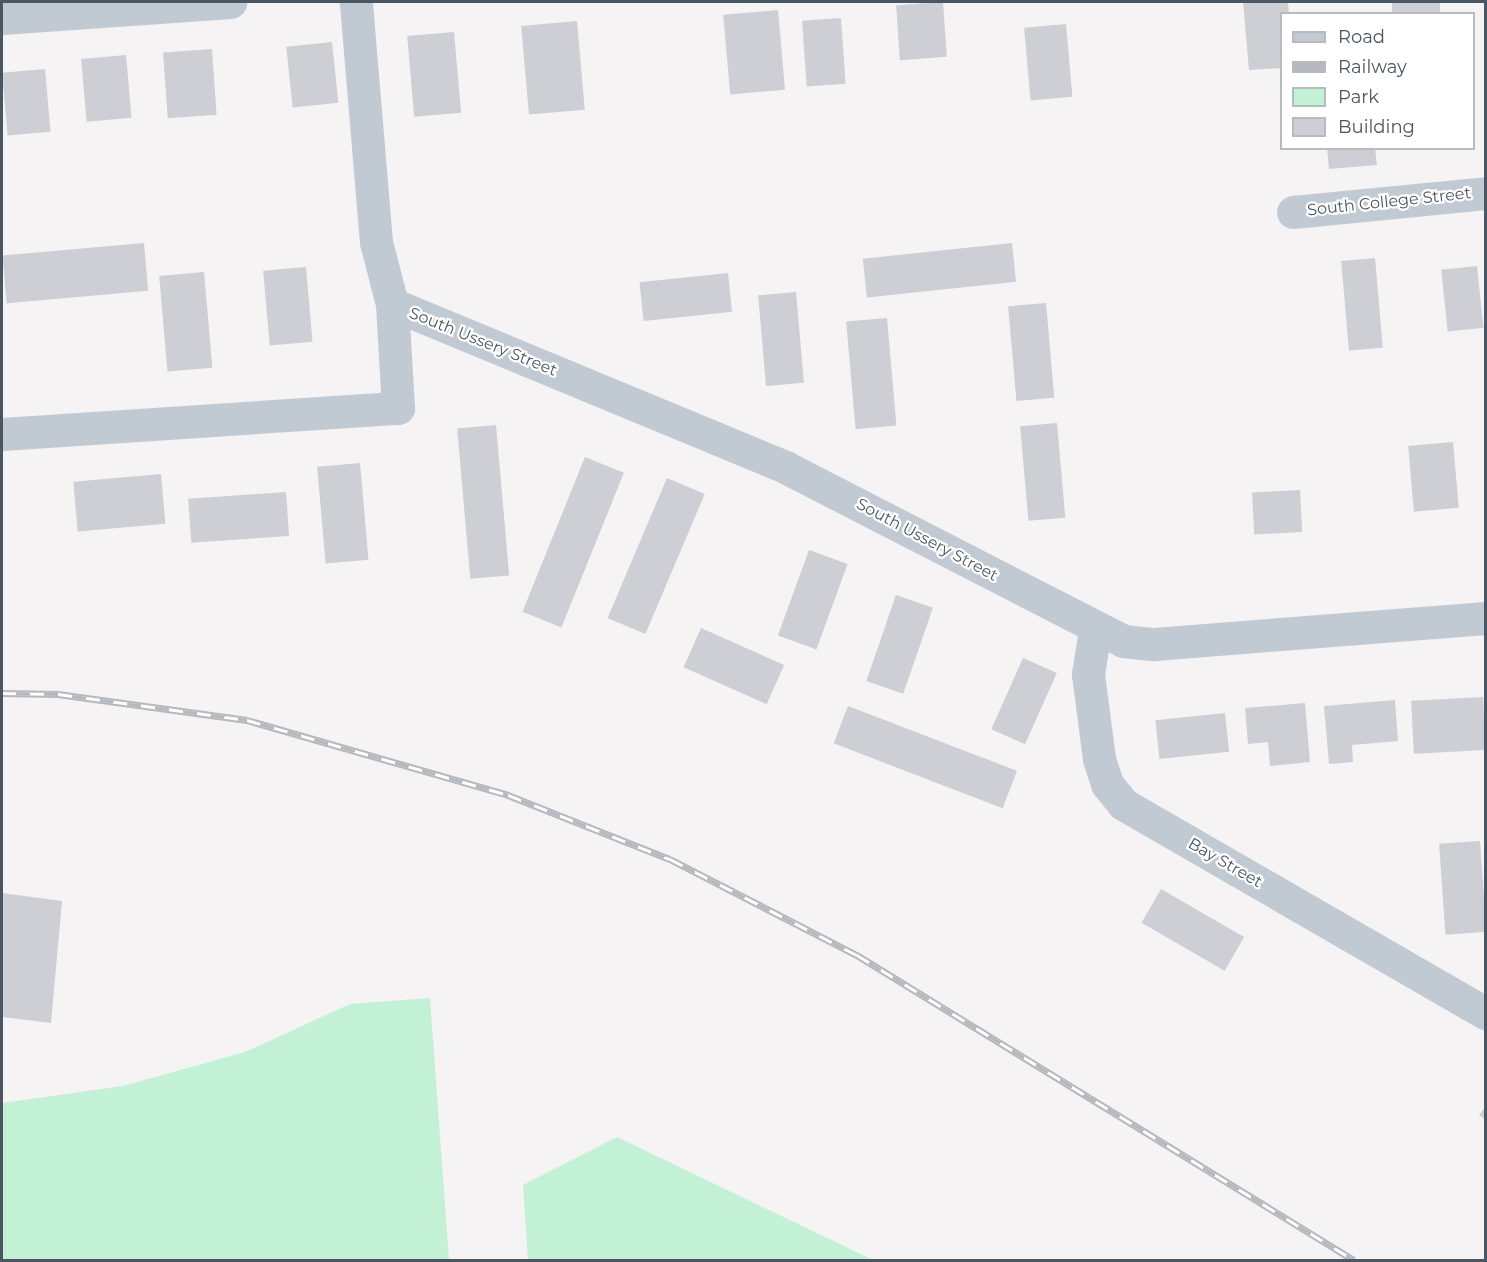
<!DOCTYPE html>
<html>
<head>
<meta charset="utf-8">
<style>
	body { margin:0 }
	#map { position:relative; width:1487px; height:1262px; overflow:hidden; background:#f5f3f3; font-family:Montserrat,sans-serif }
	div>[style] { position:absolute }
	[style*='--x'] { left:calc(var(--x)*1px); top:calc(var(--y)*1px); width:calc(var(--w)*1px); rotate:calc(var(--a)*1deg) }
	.green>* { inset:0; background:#c3f1d5 }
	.building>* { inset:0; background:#cdcfd5; transform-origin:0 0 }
	.minor>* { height:33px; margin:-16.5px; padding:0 16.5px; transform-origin:16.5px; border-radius:16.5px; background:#c1cad2 }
	.rail>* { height:7px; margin-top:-3.5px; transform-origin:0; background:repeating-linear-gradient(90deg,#fff 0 14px,#b5b8bd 0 28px); box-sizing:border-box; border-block:2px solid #b5b8bd }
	span { translate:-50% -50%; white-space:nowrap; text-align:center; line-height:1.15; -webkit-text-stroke:4.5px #fff; paint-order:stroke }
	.street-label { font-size:16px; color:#4a5661 }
	.frame { position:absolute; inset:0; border:3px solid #4a5661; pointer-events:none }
	.legend { position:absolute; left:1280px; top:12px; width:195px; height:138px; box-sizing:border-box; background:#fff; border:2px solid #b7bbc0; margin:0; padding:8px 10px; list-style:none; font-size:18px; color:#4a5661 }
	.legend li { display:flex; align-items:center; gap:12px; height:30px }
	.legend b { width:30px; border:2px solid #b7bbc0 }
</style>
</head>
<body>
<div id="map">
	<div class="green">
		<i style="clip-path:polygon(430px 998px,449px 1260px,2px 1260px,2px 1103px,123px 1086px,245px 1052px,350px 1004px)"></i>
		<i style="clip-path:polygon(617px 1137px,873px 1260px,528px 1260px,523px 1185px)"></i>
	</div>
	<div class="building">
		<i style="left:943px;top:2px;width:55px;height:47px;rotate:86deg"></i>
		<i style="clip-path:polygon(1243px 2px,1288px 2px,1289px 14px,1282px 14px,1282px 68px,1249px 70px)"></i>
		<i style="left:1392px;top:2px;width:48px;height:12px"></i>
		<i style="left:778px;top:10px;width:80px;height:55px;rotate:85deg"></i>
		<i style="left:841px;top:18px;width:66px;height:39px;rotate:86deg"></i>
		<i style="left:577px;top:21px;width:89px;height:56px;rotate:85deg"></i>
		<i style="left:1066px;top:24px;width:73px;height:42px;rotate:85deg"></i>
		<i style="left:454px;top:32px;width:81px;height:47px;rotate:85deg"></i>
		<i style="left:332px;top:42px;width:61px;height:46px;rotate:84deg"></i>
		<i style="left:212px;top:49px;width:66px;height:49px;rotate:86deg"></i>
		<i style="left:126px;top:55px;width:63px;height:45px;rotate:85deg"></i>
		<i style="left:45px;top:69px;width:63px;height:43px;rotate:85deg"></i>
		<i style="clip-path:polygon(1327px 148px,1375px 148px,1377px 165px,1329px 169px)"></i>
		<i style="left:144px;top:243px;width:48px;height:142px;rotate:85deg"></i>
		<i style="left:1012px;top:243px;width:39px;height:150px;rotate:84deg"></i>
		<i style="left:1375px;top:258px;width:90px;height:34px;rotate:85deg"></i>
		<i style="left:1477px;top:266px;width:62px;height:36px;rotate:84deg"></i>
		<i style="left:306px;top:267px;width:75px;height:43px;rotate:85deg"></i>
		<i style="left:204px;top:272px;width:96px;height:45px;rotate:85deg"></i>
		<i style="left:728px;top:273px;width:39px;height:89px;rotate:84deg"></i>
		<i style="left:796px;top:292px;width:91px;height:38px;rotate:85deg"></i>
		<i style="left:1046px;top:303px;width:95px;height:38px;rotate:85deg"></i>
		<i style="left:887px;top:318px;width:108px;height:41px;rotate:85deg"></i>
		<i style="left:1057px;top:423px;width:95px;height:37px;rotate:85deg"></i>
		<i style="left:496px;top:425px;width:151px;height:39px;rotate:85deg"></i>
		<i style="left:1453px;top:442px;width:66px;height:45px;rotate:85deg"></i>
		<i style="left:585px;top:457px;width:42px;height:167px;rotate:22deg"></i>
		<i style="left:360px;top:463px;width:97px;height:43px;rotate:85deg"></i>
		<i style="left:161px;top:474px;width:50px;height:88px;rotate:85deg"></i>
		<i style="left:667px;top:478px;width:41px;height:152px;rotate:23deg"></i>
		<i style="left:1300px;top:490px;width:42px;height:48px;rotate:87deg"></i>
		<i style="left:286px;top:492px;width:44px;height:98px;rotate:86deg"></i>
		<i style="left:809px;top:550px;width:41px;height:91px;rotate:20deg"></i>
		<i style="left:896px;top:595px;width:39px;height:91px;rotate:19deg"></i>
		<i style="left:701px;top:628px;width:91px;height:43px;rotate:24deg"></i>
		<i style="left:1023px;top:658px;width:37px;height:78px;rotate:24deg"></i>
		<i style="left:1483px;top:697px;width:53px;height:72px;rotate:87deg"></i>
		<i style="clip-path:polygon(1395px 700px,1398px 741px,1352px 745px,1353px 762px,1329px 764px,1324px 706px)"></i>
		<i style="clip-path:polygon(1305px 703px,1310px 762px,1270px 766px,1268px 742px,1248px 744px,1245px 708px)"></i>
		<i style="left:848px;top:706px;width:181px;height:40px;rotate:21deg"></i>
		<i style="left:1225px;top:713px;width:39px;height:70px;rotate:84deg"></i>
		<i style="left:1480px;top:841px;width:91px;height:41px;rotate:86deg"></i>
		<i style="left:1161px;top:889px;width:96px;height:39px;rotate:30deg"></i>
		<i style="clip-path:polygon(2px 893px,62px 901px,51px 1023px,2px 1017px)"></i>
		<i style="clip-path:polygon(1486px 1106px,1486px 1120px,1479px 1115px)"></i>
	</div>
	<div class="minor">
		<i style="--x:2;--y:18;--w:229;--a:-4"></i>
		<i style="--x:1293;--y:212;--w:194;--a:-5.6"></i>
		<i style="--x:392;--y:304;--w:428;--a:22.5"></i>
		<i style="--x:787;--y:468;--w:378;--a:27.2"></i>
		<i style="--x:1123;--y:641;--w:31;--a:6"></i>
		<i style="--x:1154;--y:644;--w:333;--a:-4.5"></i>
		<i style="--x:2;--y:434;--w:397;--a:-3.8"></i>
		<i style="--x:398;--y:408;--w:104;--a:-93.3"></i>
		<i style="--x:392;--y:304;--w:64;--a:-104.5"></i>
		<i style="--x:376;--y:242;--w:241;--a:-94.8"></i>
		<i style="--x:1095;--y:630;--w:45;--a:99"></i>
		<i style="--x:1088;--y:674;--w:86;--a:82.6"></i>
		<i style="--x:1099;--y:759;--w:26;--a:72"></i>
		<i style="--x:1107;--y:784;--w:26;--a:51"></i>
		<i style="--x:1123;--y:804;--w:419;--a:30"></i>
	</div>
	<div class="rail">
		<i style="--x:2;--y:693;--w:56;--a:1"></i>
		<i style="--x:58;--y:694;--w:191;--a:7.8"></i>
		<i style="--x:247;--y:720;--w:272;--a:16"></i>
		<i style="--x:508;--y:795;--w:174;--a:21.6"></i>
		<i style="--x:670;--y:859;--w:210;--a:27.2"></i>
		<i style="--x:857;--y:955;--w:583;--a:31.54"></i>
	</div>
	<div class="street-label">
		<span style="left:1389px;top:202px;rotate:-6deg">South College Street</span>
		<span style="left:483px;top:342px;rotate:22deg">South Ussery Street</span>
		<span style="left:927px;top:540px;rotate:28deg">South Ussery Street</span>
		<span style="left:1225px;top:863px;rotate:30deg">Bay Street</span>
	</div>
	<div class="frame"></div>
	<ul class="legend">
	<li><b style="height:8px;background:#c1cad2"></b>Road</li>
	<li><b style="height:8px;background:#b5b8bd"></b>Railway</li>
	<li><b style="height:16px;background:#c3f1d5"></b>Park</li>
	<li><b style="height:16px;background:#cdcfd5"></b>Building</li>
	</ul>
</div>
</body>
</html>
